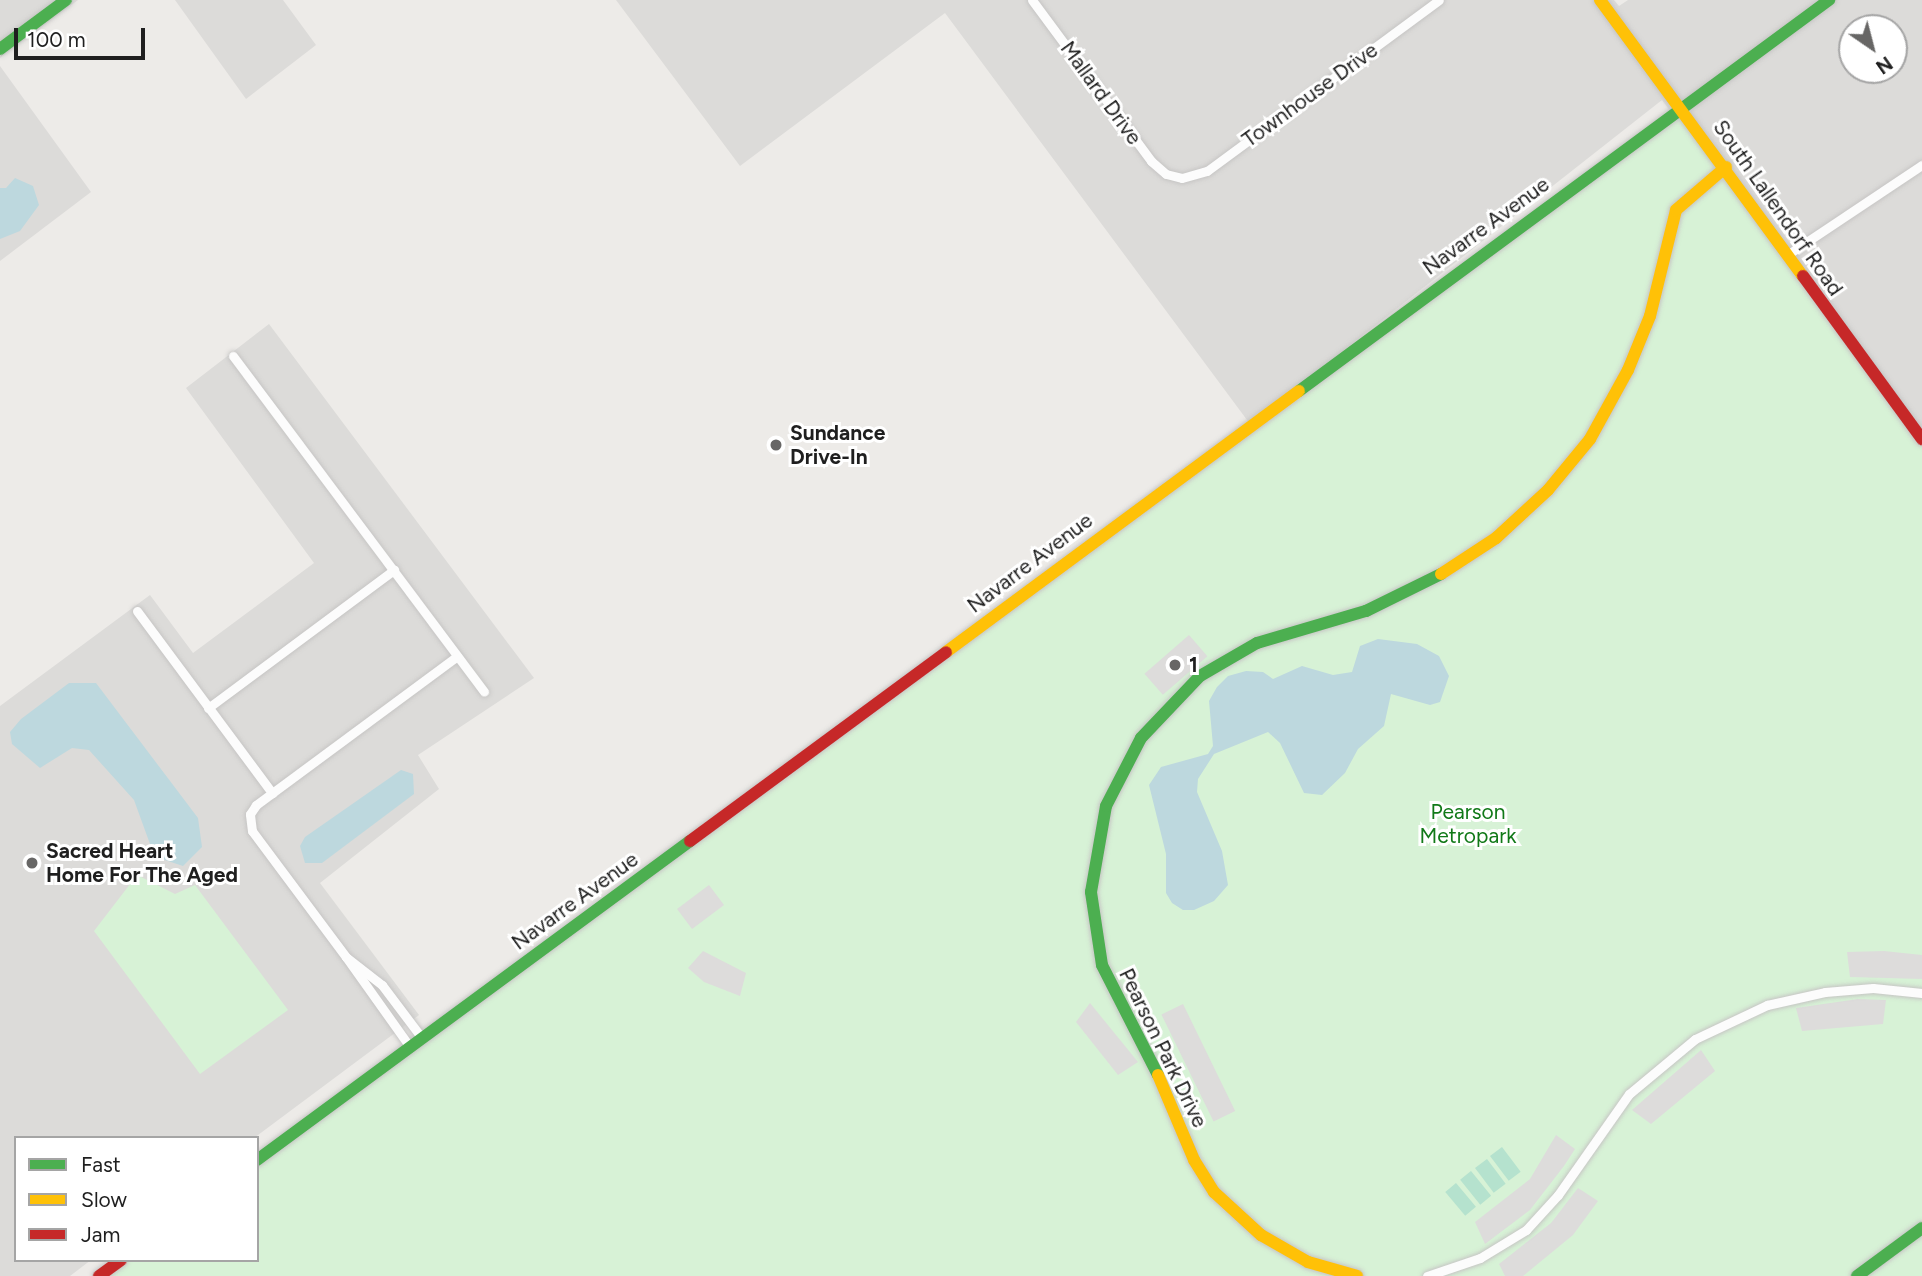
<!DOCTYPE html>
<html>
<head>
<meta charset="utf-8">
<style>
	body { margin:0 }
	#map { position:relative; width:1922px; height:1276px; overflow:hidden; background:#edebe8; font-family:Figtree,sans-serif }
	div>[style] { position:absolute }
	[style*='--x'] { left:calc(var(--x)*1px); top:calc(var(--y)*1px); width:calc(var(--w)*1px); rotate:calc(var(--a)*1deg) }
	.residential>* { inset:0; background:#dcdbd9 }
	.park>* { inset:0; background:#d7f2d6 }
	.pitch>* { inset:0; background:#b5e2ce; transform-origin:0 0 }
	.parking>* { inset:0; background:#dddcdb; transform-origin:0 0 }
	.water>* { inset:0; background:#bdd8de }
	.roads { filter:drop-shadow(0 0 2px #c6c5c4) drop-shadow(0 0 2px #c6c5c4) }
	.street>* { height:9px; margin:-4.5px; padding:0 4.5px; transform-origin:4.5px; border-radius:4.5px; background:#fcfcfc }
	.fast>* { height:12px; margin:-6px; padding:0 6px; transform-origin:6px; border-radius:6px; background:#4caf50 }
	.slow>* { height:12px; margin:-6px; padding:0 6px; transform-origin:6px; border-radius:6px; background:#ffc107 }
	.jam>* { height:12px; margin:-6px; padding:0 6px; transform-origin:6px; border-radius:6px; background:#c62828 }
	.dots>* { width:19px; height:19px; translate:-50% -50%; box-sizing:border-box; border:4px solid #fff; border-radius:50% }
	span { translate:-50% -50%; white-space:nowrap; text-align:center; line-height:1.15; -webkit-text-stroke:6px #fff; paint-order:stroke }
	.street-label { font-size:21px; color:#1f1f1f }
	.poi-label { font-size:21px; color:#1f1f1f; font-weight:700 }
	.left { translate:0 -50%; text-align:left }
	.park-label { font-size:21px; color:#117918 }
	.legend { position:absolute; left:14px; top:1136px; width:245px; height:126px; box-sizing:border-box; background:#fff; border:2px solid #a5a5a5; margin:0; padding:9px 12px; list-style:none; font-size:21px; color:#1f1f1f }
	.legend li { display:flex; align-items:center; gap:14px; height:35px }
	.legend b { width:35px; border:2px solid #a5a5a5 }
	.north { position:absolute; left:1838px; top:14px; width:70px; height:70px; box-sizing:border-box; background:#fff; border:2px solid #a5a5a5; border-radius:50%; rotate:145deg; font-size:19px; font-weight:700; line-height:28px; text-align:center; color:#1f1f1f }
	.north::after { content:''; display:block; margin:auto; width:24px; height:32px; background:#676665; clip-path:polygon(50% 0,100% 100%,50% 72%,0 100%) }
	.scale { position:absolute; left:14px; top:28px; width:131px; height:32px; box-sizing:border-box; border:4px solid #1f1f1f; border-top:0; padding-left:9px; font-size:21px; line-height:24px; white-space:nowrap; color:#1f1f1f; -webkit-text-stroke:5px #fff; paint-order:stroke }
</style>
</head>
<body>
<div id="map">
	<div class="residential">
		<i style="clip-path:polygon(0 0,78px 0,0 58px)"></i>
		<i style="clip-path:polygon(175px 0,283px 0,316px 45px,246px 99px)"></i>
		<i style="clip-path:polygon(evenodd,616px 0,1614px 0,1619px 6px,1628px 0,1922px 0,1922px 451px,1662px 100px,1250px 424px,945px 13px,740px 166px,616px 0,1852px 28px,1894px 28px,1894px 70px,1852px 70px,1852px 28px)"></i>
		<i style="clip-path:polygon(0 66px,91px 192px,0 261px)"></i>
		<i style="clip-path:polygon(269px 324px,534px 678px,418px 755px,439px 789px,320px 883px,419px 1015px,254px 1138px,16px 1138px,16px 1260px,91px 1260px,70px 1276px,0 1276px,0 706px,150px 595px,193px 653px,314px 563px,186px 388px)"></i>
	</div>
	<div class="park">
		<i style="clip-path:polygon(1681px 106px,1922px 439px,1922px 1276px,99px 1276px,120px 1260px,257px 1260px,257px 1159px)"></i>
		<i style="clip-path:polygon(137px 875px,175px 894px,195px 885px,288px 1010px,200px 1074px,94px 931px)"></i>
	</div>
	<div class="pitch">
		<i style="left:1502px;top:1147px;width:31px;height:15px;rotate:53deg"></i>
		<i style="left:1487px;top:1159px;width:31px;height:15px;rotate:53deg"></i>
		<i style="left:1471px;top:1171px;width:32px;height:14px;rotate:51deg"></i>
		<i style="left:1456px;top:1183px;width:31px;height:14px;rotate:50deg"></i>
	</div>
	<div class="parking">
		<i style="left:1189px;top:635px;width:28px;height:59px;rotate:49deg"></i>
		<i style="left:709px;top:885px;width:25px;height:40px;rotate:53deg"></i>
		<i style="clip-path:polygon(703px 951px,746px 973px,740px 996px,704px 982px,688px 968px)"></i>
		<i style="clip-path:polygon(1884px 951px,1922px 955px,1922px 979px,1850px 977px,1847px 952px)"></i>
		<i style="clip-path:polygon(1858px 999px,1886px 1000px,1883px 1024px,1802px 1031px,1796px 1008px)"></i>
		<i style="clip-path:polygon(1090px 1003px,1138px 1062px,1118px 1075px,1076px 1022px)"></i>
		<i style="left:1183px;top:1004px;width:119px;height:24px;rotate:64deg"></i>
		<i style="clip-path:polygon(1701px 1050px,1715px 1071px,1651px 1124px,1632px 1110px)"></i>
		<i style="clip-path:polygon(1556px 1135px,1575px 1149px,1564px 1166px,1530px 1210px,1485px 1244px,1475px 1222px,1530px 1179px)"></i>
		<i style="clip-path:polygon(1578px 1188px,1598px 1201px,1573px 1235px,1523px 1276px,1505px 1276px,1499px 1264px,1551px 1223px)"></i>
	</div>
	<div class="water">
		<i style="clip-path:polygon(15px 178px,33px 186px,39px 205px,20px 231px,0 239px,0 188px,6px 188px)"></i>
		<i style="clip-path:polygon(1378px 639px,1417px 644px,1439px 656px,1449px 676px,1440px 702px,1430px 705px,1391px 694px,1384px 726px,1358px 749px,1345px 773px,1322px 795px,1304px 793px,1280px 743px,1268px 732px,1214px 754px,1198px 779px,1197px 792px,1222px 851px,1228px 885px,1214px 901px,1194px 910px,1183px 910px,1172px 903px,1166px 893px,1166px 854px,1149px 785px,1161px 767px,1208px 754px,1213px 746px,1209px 701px,1217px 687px,1228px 676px,1246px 671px,1263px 672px,1273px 679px,1302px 666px,1333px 675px,1352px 672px,1360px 646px)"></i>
		<i style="clip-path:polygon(69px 683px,96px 683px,198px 818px,202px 847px,183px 866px,165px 860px,150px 844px,134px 800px,89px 750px,72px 748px,40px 768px,12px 744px,10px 732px,21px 719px)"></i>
		<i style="clip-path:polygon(401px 770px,413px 774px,414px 794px,322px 863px,305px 863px,300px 846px,305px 837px)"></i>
	</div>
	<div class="roads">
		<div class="street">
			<i style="--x:1032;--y:0;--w:200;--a:53.5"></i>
			<i style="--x:1151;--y:161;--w:20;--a:41"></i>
			<i style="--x:1166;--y:174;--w:16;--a:14"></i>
			<i style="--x:1182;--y:178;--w:26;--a:-16"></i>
			<i style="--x:1207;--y:171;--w:288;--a:-36.4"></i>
			<i style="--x:1787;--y:255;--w:162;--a:-33.7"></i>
			<i style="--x:233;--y:356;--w:419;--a:53.2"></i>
			<i style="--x:137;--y:611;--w:227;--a:53.4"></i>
			<i style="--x:208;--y:708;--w:232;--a:-36.6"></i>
			<i style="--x:346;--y:957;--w:157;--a:-126.7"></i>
			<i style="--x:252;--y:831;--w:17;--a:-97"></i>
			<i style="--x:250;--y:814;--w:11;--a:-56"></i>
			<i style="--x:256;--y:805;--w:250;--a:-36.5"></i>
			<i style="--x:410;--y:1047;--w:110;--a:-125.4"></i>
			<i style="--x:346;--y:957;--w:46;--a:37.9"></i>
			<i style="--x:382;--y:985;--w:66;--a:53"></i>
			<i style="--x:1427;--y:1276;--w:56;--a:-18.8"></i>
			<i style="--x:1480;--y:1258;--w:54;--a:-31.3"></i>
			<i style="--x:1526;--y:1230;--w:47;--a:-47.6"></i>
			<i style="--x:1558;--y:1195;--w:123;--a:-54.9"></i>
			<i style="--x:1629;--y:1094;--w:86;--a:-39.8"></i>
			<i style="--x:1695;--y:1039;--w:80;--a:-25.3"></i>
			<i style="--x:1767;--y:1005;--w:59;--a:-12.6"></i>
			<i style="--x:1825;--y:992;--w:48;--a:-4.8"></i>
			<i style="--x:1873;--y:988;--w:49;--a:5.8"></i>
		</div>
		<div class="fast">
			<i style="--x:0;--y:49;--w:82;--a:-36.6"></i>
			<i style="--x:1299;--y:391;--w:659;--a:-36.42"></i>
			<i style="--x:1158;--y:1075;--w:123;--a:-117"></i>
			<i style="--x:1102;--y:965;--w:74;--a:-98.6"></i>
			<i style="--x:1091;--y:892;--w:87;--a:-80.1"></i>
			<i style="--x:1106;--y:806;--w:76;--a:-62.8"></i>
			<i style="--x:1141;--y:738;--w:86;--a:-46.4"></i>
			<i style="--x:1200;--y:676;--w:66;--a:-30.1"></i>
			<i style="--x:1257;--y:643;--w:114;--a:-16.4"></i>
			<i style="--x:1366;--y:611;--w:84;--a:-26.3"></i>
			<i style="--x:257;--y:1160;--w:538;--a:-36.38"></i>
			<i style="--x:1857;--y:1276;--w:81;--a:-36.4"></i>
		</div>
		<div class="slow">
			<i style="--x:1600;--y:0;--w:343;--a:53.7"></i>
			<i style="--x:1441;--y:574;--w:66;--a:-33.2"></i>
			<i style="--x:1496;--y:538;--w:71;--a:-42.7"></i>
			<i style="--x:1548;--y:490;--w:66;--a:-50.5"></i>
			<i style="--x:1590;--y:439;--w:79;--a:-61.2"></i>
			<i style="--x:1628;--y:370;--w:58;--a:-67.8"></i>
			<i style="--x:1650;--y:316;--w:109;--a:-76.2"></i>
			<i style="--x:1676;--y:210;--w:66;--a:-40.7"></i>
			<i style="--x:946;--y:652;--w:439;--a:-36.5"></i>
			<i style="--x:1158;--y:1075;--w:92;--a:67"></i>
			<i style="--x:1194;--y:1160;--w:38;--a:58"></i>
			<i style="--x:1214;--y:1192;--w:64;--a:42.5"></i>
			<i style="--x:1261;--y:1235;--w:54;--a:29.9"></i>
			<i style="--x:1308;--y:1262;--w:51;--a:15.9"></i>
		</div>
		<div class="jam">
			<i style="--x:1803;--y:276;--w:202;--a:53.9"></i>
			<i style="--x:690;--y:841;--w:318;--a:-36.4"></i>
			<i style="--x:99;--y:1276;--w:27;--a:-36"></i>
		</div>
	</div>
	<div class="dots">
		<i style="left:776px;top:445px;background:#676665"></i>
		<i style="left:1175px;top:665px;background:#676665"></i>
		<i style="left:32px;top:863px;background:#676665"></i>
	</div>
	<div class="street-label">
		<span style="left:1101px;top:93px;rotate:54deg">Mallard Drive</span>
		<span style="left:1310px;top:95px;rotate:-36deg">Townhouse Drive</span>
		<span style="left:1778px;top:208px;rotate:55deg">South Lallendorf Road</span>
		<span style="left:1486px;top:226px;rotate:-36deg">Navarre Avenue</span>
		<span style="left:1030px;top:563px;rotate:-37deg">Navarre Avenue</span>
		<span style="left:575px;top:901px;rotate:-36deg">Navarre Avenue</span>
		<span style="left:1163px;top:1048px;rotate:64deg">Pearson Park Drive</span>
	</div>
	<div class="poi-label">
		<span class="left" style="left:790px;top:445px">Sundance<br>Drive-In</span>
		<span class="left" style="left:1189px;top:665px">1</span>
		<span class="left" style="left:46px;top:863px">Sacred Heart<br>Home For The Aged</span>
	</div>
	<div class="park-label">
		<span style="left:1468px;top:824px">Pearson<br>Metropark</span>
	</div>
	<ul class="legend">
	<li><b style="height:9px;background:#4caf50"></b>Fast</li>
	<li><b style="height:9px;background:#ffc107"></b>Slow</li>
	<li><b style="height:9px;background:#c62828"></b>Jam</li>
	</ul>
	<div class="north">N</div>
	<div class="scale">100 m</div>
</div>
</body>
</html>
